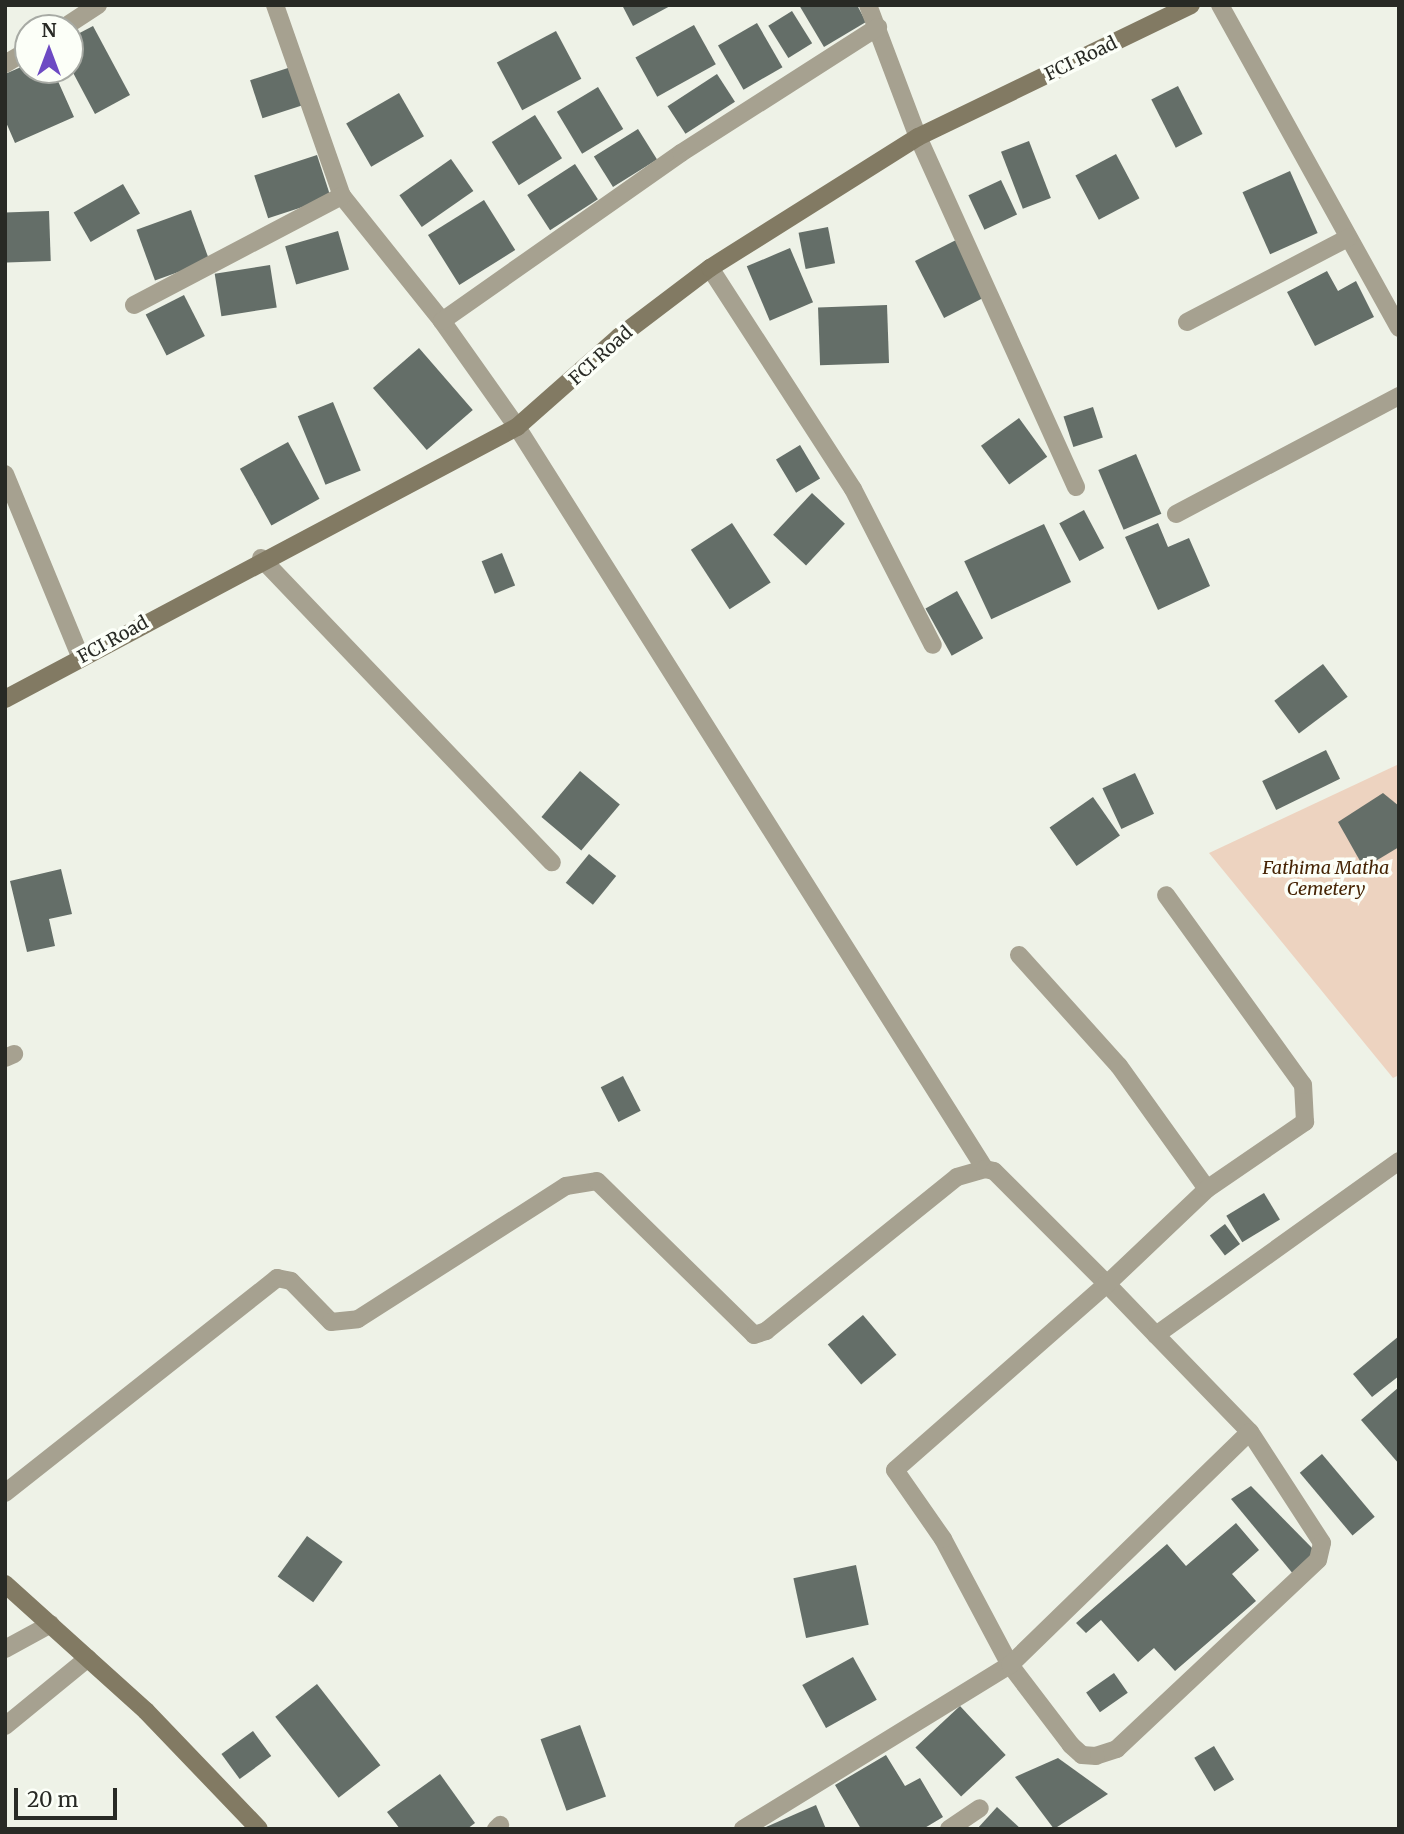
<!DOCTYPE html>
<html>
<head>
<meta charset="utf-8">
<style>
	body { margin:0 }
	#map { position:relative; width:1404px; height:1834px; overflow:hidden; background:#eef2e7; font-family:Merriweather,serif }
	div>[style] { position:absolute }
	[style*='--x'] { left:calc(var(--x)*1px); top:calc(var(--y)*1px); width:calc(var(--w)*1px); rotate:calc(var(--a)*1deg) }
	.green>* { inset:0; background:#edd3c0 }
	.building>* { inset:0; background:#646e68; transform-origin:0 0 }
	.street>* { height:18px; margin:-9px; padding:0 9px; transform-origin:9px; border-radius:9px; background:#a6a190 }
	.secondary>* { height:18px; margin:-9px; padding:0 9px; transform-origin:9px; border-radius:9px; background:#827a63 }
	span { translate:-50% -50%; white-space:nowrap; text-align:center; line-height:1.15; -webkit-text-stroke:7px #fcfff8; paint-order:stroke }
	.street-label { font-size:18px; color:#282a25 }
	.park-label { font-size:18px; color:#472506; font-style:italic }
	.frame { position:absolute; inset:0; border:7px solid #282a25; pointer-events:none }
	.north { position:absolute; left:14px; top:14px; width:70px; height:70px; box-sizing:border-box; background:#fcfff8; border:2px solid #a7aaa4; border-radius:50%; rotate:0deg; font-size:19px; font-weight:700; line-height:28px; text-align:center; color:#282a25 }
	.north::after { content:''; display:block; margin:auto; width:24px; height:32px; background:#6d4ac3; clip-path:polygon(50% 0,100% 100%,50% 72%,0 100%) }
	.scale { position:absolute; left:14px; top:1788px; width:103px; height:32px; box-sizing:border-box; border:4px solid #282a25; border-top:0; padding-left:9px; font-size:21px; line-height:24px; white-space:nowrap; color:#282a25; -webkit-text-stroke:5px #fcfff8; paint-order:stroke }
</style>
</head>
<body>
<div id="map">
	<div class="green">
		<i style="clip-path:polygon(1399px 764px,1399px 1075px,1393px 1078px,1209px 853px)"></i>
	</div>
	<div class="building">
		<i style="clip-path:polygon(622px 5px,672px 5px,633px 26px)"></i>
		<i style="clip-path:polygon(799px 5px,857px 5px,866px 22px,824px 47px)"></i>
		<i style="left:792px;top:11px;width:38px;height:28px;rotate:58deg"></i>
		<i style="left:757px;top:23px;width:51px;height:45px;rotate:60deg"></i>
		<i style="left:694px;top:25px;width:45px;height:67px;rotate:61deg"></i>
		<i style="clip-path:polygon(93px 26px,130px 95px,95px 114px,70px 67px,70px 38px)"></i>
		<i style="left:556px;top:31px;width:54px;height:67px;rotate:62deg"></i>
		<i style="clip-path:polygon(28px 64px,28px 70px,53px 70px,74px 117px,15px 143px,5px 120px,5px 74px)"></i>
		<i style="left:291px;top:67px;width:40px;height:43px;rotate:72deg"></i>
		<i style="left:717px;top:74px;width:33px;height:59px;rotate:57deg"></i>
		<i style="left:1178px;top:86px;width:54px;height:30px;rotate:63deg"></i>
		<i style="left:598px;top:87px;width:49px;height:48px;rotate:59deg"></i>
		<i style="left:399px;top:93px;width:50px;height:61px;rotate:60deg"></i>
		<i style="left:535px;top:115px;width:51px;height:51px;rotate:58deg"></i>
		<i style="left:638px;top:129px;width:36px;height:52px;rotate:58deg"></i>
		<i style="left:1029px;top:141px;width:61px;height:30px;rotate:69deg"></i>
		<i style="left:1116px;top:154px;width:50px;height:46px;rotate:62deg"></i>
		<i style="left:317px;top:155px;width:45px;height:66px;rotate:72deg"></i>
		<i style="left:451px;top:159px;width:39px;height:63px;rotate:55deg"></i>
		<i style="left:575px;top:164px;width:42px;height:57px;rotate:57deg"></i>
		<i style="left:1290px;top:171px;width:68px;height:52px;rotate:66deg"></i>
		<i style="left:1001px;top:180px;width:38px;height:36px;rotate:65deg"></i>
		<i style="left:123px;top:184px;width:34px;height:57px;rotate:60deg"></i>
		<i style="left:484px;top:200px;width:59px;height:66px;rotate:58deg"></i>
		<i style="left:191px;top:210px;width:54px;height:58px;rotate:70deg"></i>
		<i style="left:49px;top:211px;width:50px;height:44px;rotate:88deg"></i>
		<i style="left:828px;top:227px;width:37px;height:30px;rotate:79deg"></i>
		<i style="left:338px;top:231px;width:40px;height:55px;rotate:74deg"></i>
		<i style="left:956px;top:240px;width:64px;height:46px;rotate:63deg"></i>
		<i style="left:790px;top:248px;width:59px;height:47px;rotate:67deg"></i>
		<i style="left:270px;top:265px;width:43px;height:56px;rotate:81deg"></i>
		<i style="clip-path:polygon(1327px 271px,1338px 291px,1356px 281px,1374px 317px,1315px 346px,1287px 292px)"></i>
		<i style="left:184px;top:295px;width:46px;height:43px;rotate:63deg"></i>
		<i style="left:887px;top:305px;width:58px;height:69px;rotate:88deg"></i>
		<i style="left:419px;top:348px;width:82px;height:61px;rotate:49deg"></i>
		<i style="left:333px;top:402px;width:74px;height:38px;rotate:68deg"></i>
		<i style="left:1093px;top:407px;width:32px;height:31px;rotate:72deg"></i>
		<i style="left:1019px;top:418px;width:48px;height:47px;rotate:54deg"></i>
		<i style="left:288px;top:442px;width:65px;height:55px;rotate:61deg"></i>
		<i style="left:800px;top:445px;width:39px;height:28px;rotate:59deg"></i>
		<i style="left:1136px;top:454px;width:65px;height:41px;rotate:67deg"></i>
		<i style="left:812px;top:493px;width:45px;height:57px;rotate:43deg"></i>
		<i style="left:1084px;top:510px;width:43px;height:28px;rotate:62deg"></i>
		<i style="left:732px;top:523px;width:71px;height:49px;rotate:57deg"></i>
		<i style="clip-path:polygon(1158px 523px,1168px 547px,1189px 538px,1210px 586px,1158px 610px,1125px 537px)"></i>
		<i style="left:1044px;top:524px;width:64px;height:88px;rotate:65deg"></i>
		<i style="left:502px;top:553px;width:35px;height:22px;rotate:68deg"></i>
		<i style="left:957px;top:591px;width:54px;height:36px;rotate:61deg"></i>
		<i style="left:1323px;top:664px;width:41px;height:61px;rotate:53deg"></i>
		<i style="left:1326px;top:750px;width:32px;height:71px;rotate:64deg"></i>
		<i style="left:580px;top:771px;width:52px;height:60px;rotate:40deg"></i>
		<i style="left:1135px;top:773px;width:45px;height:36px;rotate:65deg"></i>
		<i style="clip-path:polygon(1383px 793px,1399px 806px,1399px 847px,1364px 868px,1338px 822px)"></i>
		<i style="left:1093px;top:797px;width:47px;height:53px;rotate:55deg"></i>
		<i style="left:589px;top:854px;width:35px;height:37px;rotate:39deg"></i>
		<i style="clip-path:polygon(61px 869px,72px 914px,49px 919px,55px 946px,27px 952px,10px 881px)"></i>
		<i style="left:623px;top:1076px;width:39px;height:25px;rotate:63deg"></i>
		<i style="left:1264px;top:1193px;width:31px;height:44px;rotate:59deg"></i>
		<i style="left:1225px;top:1224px;width:25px;height:19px;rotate:53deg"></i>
		<i style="left:863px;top:1315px;width:52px;height:46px;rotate:50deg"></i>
		<i style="clip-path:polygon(1399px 1336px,1399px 1376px,1372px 1397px,1353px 1374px)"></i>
		<i style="clip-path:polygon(1399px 1387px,1399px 1464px,1361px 1420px)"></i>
		<i style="left:1322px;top:1454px;width:82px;height:29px;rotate:50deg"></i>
		<i style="clip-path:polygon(1251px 1486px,1317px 1553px,1294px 1575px,1231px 1499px)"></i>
		<i style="clip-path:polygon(1236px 1523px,1259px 1550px,1232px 1574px,1256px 1601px,1175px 1671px,1154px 1648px,1138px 1662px,1101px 1620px,1086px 1633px,1076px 1623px,1167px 1544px,1186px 1566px)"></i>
		<i style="left:307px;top:1536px;width:44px;height:50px;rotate:36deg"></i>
		<i style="left:856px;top:1565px;width:61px;height:64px;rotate:78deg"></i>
		<i style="left:853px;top:1657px;width:49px;height:58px;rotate:61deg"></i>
		<i style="left:1114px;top:1673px;width:24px;height:34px;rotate:55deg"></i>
		<i style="left:317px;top:1684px;width:103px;height:53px;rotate:52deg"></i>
		<i style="left:960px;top:1706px;width:67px;height:61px;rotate:47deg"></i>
		<i style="left:580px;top:1725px;width:76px;height:42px;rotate:70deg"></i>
		<i style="left:253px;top:1731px;width:31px;height:39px;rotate:54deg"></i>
		<i style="left:1214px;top:1746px;width:39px;height:23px;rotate:59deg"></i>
		<i style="clip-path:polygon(886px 1755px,905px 1786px,920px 1778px,943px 1817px,923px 1829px,861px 1829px,835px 1785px)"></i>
		<i style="clip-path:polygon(1058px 1758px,1108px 1794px,1054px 1829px,1015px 1777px)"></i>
		<i style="clip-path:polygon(440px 1774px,475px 1823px,467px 1829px,400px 1829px,387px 1812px)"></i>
		<i style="clip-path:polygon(816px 1805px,826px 1829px,767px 1829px,766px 1827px)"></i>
		<i style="clip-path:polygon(997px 1807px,1021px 1829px,977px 1829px)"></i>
	</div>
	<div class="street">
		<i style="--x:275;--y:5;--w:202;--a:70.7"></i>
		<i style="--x:342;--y:196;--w:160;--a:51.3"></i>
		<i style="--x:442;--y:321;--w:130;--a:54.7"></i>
		<i style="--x:517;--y:427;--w:877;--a:57.76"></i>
		<i style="--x:868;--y:5;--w:141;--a:69.3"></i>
		<i style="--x:918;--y:137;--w:384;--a:65.7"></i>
		<i style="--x:1220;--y:5;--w:369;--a:61"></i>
		<i style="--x:63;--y:28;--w:42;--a:-33.3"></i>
		<i style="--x:5;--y:64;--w:27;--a:-31"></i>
		<i style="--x:710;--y:268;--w:263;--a:57.1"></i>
		<i style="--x:853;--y:489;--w:175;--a:62.9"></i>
		<i style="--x:134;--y:305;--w:235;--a:-27.7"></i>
		<i style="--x:442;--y:321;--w:292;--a:-35.1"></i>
		<i style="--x:681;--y:153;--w:234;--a:-32.6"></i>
		<i style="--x:1187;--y:322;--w:182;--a:-27.6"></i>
		<i style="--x:5;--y:474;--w:199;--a:67.6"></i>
		<i style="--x:1176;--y:514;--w:252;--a:-27.9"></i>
		<i style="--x:261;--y:558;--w:421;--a:46.3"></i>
		<i style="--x:1019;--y:955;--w:149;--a:48"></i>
		<i style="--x:1119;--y:1066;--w:151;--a:54.4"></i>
		<i style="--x:5;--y:1058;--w:10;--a:-24"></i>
		<i style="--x:1156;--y:1335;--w:299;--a:-35.6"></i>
		<i style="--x:5;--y:1493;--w:347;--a:-38.3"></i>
		<i style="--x:277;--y:1278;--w:14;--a:12"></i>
		<i style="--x:291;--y:1281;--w:57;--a:45.7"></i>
		<i style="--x:331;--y:1322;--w:27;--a:-6"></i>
		<i style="--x:358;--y:1319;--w:247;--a:-32.6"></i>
		<i style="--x:566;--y:1186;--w:31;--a:-9"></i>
		<i style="--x:597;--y:1181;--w:220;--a:44.4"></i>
		<i style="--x:754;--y:1335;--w:13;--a:-18"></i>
		<i style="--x:766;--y:1331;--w:245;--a:-38.9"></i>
		<i style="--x:957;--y:1177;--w:29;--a:-16"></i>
		<i style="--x:985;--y:1169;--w:9;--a:13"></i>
		<i style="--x:994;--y:1171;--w:160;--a:45"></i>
		<i style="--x:1107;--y:1284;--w:71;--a:46.1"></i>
		<i style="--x:1156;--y:1335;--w:135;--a:45.9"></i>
		<i style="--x:1250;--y:1432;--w:132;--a:57"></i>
		<i style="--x:1322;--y:1543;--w:17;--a:103"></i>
		<i style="--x:1318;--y:1560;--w:276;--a:136.8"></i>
		<i style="--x:1117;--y:1749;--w:22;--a:162"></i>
		<i style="--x:1096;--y:1756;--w:14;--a:-176"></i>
		<i style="--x:1082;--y:1755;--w:15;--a:-138"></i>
		<i style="--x:1071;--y:1745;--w:101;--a:-127.3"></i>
		<i style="--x:1010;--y:1665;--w:143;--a:-118"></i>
		<i style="--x:943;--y:1539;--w:84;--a:-124.8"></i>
		<i style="--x:895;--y:1470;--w:282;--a:-41.3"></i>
		<i style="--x:1107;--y:1284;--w:138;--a:-43.5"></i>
		<i style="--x:1207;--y:1189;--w:119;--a:-34.4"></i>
		<i style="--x:1305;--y:1122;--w:37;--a:-93"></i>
		<i style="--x:1303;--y:1085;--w:234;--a:-125.8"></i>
		<i style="--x:5;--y:1649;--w:52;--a:-28.5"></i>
		<i style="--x:5;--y:1726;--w:107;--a:-39.3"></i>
		<i style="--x:496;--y:1829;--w:6;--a:-45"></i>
		<i style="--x:743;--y:1829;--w:313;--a:-31.6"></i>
		<i style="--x:1010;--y:1665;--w:334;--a:-44.2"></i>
		<i style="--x:949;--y:1829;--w:37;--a:-34"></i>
	</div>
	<div class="secondary">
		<i style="--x:5;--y:699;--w:580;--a:-27.98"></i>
		<i style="--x:517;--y:427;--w:136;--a:-41.4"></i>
		<i style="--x:619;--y:337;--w:114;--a:-37.2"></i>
		<i style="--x:710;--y:268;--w:246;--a:-32.2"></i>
		<i style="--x:918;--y:137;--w:303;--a:-25.8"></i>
		<i style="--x:5;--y:1584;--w:190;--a:42"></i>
		<i style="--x:146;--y:1711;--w:163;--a:46.2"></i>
	</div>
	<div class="street-label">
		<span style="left:1081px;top:59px;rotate:-26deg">FCI Road</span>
		<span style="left:601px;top:356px;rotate:-42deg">FCI Road</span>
		<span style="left:113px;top:640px;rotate:-29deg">FCI Road</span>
	</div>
	<div class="park-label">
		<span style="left:1326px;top:879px">Fathima Matha<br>Cemetery</span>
	</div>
	<div class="frame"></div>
	<div class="north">N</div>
	<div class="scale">20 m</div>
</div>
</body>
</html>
